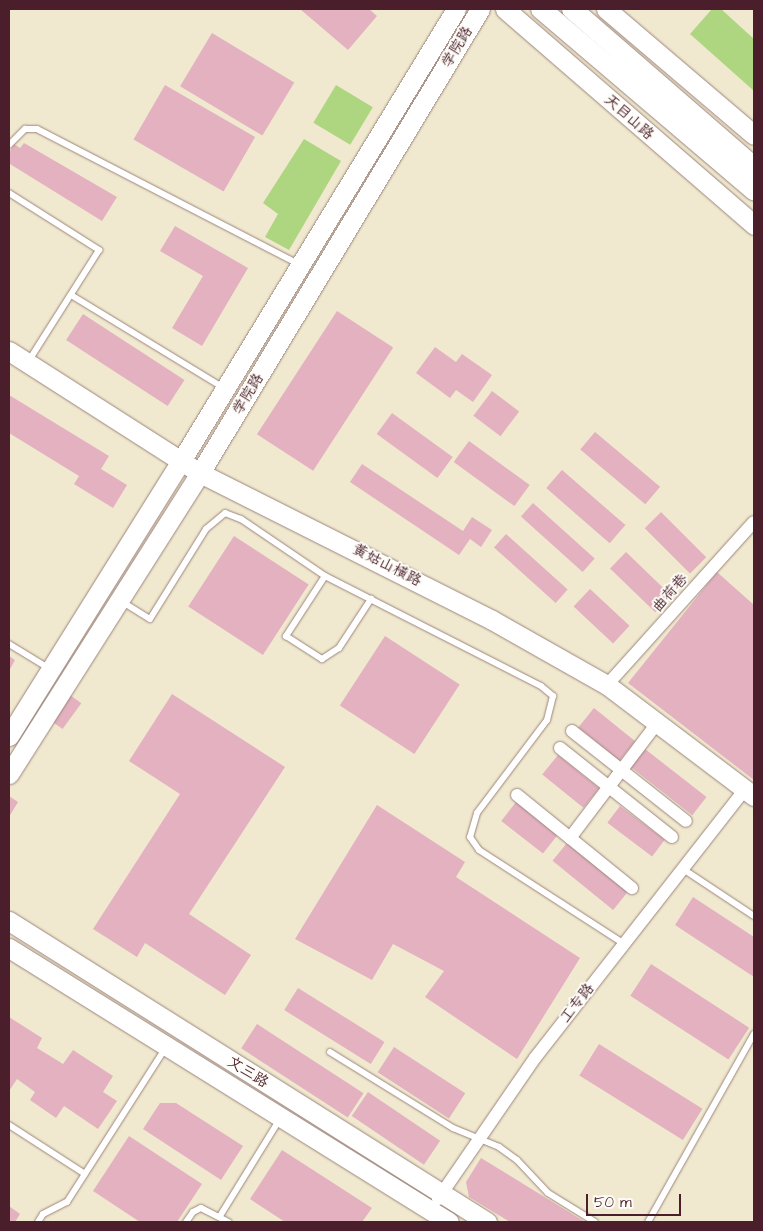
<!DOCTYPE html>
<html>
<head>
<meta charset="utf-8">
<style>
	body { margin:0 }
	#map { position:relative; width:763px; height:1231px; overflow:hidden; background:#f0e9cf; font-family:"Architects Daughter","LXGW WenKai TC",sans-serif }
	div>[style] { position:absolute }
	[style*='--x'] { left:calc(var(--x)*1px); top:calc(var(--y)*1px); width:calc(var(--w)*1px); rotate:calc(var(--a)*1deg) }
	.green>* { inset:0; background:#aed57f; transform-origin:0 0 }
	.building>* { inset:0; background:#e3b1c0; transform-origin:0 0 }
	.roads { filter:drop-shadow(0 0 1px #9d847d) drop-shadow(0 0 1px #9d847d) }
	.lane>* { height:6px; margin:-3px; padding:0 3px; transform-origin:3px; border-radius:3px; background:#fff }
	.street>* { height:12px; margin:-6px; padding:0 6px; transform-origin:6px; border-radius:6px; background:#fff }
	.secondary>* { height:19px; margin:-9.5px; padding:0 9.5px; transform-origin:9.5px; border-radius:9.5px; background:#fff }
	.primary>* { height:20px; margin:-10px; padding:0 10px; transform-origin:10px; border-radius:10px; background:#fff }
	span { translate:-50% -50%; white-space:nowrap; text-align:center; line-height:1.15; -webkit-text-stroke:4px #fdfcf7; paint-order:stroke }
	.street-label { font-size:15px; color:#4a1f2b }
	.frame { position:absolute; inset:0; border:10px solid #4a1f2b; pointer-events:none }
	.scale { position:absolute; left:586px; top:1194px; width:95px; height:22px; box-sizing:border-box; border:2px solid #4a1f2b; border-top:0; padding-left:6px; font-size:15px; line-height:18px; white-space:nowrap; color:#4a1f2b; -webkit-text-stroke:4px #fdfcf7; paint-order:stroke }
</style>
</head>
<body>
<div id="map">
	<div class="green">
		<i style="clip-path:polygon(712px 9px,721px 9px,754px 39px,754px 91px,690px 34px)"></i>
		<i style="left:336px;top:85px;width:43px;height:44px;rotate:31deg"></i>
		<i style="clip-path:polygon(304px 139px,341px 161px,289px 250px,265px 237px,278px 214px,263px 203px)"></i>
	</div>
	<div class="building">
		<i style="clip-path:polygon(300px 9px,369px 9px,377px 16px,348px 50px)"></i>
		<i style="left:212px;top:33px;width:96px;height:62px;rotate:31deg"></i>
		<i style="left:165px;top:85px;width:104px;height:63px;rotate:30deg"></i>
		<i style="clip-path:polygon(24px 143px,117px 197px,102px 221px,10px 164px,9px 153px,14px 144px,20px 148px)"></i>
		<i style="clip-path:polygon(175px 226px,248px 268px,202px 346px,172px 328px,203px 276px,160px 251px)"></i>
		<i style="left:337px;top:311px;width:67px;height:147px;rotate:33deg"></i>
		<i style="left:83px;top:314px;width:121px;height:31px;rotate:33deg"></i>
		<i style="clip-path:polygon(435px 347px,456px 362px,462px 354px,492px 375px,473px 402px,456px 390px,450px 398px,416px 373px)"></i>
		<i style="left:492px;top:391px;width:34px;height:31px;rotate:37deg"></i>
		<i style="clip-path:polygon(9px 395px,109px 456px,101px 469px,127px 485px,113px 508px,74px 484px,79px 476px,9px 433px)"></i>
		<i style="left:392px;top:413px;width:75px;height:26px;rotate:36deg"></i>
		<i style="left:595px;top:432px;width:85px;height:23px;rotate:40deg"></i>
		<i style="left:469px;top:441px;width:75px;height:26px;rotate:36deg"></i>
		<i style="clip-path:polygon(362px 464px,463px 531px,472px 517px,492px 530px,481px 547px,470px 539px,459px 555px,350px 482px)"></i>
		<i style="left:562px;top:470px;width:84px;height:24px;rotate:41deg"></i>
		<i style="left:533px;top:503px;width:83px;height:18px;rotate:42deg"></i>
		<i style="left:661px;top:512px;width:64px;height:23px;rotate:45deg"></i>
		<i style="left:506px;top:534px;width:83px;height:18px;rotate:42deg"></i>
		<i style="left:234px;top:536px;width:89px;height:84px;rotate:33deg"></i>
		<i style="left:626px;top:552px;width:63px;height:23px;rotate:44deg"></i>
		<i style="clip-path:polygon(717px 572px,754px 605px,754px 780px,628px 683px)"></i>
		<i style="left:590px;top:589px;width:54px;height:24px;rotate:43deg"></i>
		<i style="left:385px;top:636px;width:89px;height:83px;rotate:33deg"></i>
		<i style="clip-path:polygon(9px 656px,15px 660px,9px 671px)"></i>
		<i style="clip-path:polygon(172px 694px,285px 767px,189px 914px,251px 955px,225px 995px,145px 943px,137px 957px,93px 929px,180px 794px,129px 761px)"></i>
		<i style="left:70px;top:695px;width:14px;height:32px;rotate:36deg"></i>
		<i style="left:594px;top:708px;width:53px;height:25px;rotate:39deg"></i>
		<i style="left:645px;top:749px;width:78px;height:23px;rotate:38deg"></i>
		<i style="left:558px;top:755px;width:53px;height:25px;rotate:39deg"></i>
		<i style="clip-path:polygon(9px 796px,18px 802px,9px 817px)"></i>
		<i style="left:516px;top:802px;width:53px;height:24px;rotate:38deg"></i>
		<i style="clip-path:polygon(377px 805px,465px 862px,456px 877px,580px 958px,517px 1059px,425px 997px,444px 971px,393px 944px,372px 980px,295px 939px)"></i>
		<i style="left:620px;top:806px;width:56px;height:21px;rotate:37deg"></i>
		<i style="left:567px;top:843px;width:78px;height:23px;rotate:39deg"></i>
		<i style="clip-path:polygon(693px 897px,754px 937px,754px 977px,675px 925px)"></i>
		<i style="left:651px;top:964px;width:117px;height:38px;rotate:33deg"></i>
		<i style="left:298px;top:988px;width:102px;height:26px;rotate:32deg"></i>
		<i style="clip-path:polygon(9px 1017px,42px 1038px,37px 1048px,63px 1064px,73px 1050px,113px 1076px,103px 1092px,117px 1101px,98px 1129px,64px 1106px,56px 1118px,30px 1100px,35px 1092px,17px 1079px,9px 1091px)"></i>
		<i style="left:257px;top:1024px;width:127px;height:29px;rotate:33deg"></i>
		<i style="left:599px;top:1044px;width:122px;height:37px;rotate:32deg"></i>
		<i style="left:394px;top:1047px;width:85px;height:30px;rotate:33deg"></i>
		<i style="left:368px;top:1092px;width:87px;height:29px;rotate:34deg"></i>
		<i style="clip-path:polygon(160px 1103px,176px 1103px,243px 1146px,221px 1180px,143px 1129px)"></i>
		<i style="clip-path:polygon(129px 1136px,202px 1184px,177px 1222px,140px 1222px,93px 1191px)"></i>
		<i style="clip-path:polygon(282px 1150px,372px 1208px,362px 1222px,285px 1222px,250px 1199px)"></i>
		<i style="clip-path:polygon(481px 1158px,585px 1222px,510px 1222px,469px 1197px,466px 1182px)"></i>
		<i style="clip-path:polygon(9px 1206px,20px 1214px,15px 1222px,9px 1222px)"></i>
	</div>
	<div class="roads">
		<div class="lane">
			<i style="--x:9;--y:145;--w:23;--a:-45"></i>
			<i style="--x:25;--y:129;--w:12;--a:0"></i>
			<i style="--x:37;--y:129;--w:295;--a:27.3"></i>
			<i style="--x:9;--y:193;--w:107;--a:32.3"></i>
			<i style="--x:99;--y:250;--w:133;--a:122.4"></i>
			<i style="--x:71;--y:295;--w:179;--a:31.3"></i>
			<i style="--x:325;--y:576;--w:72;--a:123"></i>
			<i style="--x:286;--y:636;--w:43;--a:32.6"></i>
			<i style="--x:322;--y:659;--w:20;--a:-33"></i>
			<i style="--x:339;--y:648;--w:59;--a:-56.9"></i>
			<i style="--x:121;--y:601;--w:34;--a:32"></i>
			<i style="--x:150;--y:619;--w:106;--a:-58.1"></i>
			<i style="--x:206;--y:529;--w:25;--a:-40"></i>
			<i style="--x:225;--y:513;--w:17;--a:21"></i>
			<i style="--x:241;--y:519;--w:102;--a:34.2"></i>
			<i style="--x:325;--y:576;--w:242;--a:27"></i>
			<i style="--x:541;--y:686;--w:16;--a:40"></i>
			<i style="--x:553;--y:696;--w:25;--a:104"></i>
			<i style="--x:547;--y:720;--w:116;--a:127"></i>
			<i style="--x:477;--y:813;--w:25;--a:106"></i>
			<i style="--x:470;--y:837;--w:16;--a:55"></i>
			<i style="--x:479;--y:850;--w:171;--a:32.9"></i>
			<i style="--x:9;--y:644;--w:48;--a:31.4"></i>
			<i style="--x:683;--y:869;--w:85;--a:33.5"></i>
			<i style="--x:330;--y:1052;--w:145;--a:31.7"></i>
			<i style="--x:453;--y:1128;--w:50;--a:22.4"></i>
			<i style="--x:499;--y:1147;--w:22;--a:36"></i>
			<i style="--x:517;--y:1160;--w:45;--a:46.8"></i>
			<i style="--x:548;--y:1193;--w:55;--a:31.7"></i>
			<i style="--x:9;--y:1125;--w:90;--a:32.8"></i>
			<i style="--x:220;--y:1216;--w:114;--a:-58.3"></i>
			<i style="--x:38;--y:1222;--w:9;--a:-58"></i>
			<i style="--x:43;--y:1214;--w:27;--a:-27"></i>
			<i style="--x:67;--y:1202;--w:182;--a:-57.4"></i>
			<i style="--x:186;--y:1222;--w:12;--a:-55"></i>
			<i style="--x:193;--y:1212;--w:9;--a:-27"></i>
			<i style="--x:201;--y:1208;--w:31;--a:27"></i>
			<i style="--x:648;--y:1222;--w:216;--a:-60.6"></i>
		</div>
		<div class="street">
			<i style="--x:607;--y:685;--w:219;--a:-48"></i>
			<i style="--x:572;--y:731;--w:145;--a:38.3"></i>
			<i style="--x:560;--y:748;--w:143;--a:38.5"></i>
			<i style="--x:517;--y:795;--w:148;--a:39"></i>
			<i style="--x:570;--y:838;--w:146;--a:-52.8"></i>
			<i style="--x:438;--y:1199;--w:171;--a:-55.5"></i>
			<i style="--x:535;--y:1058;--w:341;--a:-52"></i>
		</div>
		<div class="secondary">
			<i style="--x:505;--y:9;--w:330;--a:40.9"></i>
			<i style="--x:606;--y:9;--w:194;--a:40.4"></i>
			<i style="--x:9;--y:351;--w:227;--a:32.6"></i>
			<i style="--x:200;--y:473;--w:327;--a:26.7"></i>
			<i style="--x:492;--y:620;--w:132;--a:29.5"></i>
			<i style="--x:607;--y:685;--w:184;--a:37.1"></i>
			<i style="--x:9;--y:736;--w:324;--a:-58"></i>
			<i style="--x:181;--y:461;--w:529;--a:-58.68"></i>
			<i style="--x:9;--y:774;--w:356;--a:-57.6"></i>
			<i style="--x:200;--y:473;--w:542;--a:-58.89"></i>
			<i style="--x:9;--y:921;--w:565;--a:32.2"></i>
			<i style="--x:9;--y:948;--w:518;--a:31.91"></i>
		</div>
		<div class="primary">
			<i style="--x:541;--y:9;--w:280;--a:40.4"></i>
			<i style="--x:572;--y:9;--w:241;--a:41"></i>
		</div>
	</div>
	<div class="street-label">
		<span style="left:457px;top:47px;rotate:-59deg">学院路</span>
		<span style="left:629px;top:117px;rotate:41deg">天目山路</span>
		<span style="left:248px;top:394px;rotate:-59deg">学院路</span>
		<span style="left:387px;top:565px;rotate:27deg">黄姑山横路</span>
		<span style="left:670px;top:593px;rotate:-49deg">曲荷巷</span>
		<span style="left:577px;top:1003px;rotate:-52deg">工专路</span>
		<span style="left:248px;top:1072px;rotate:32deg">文三路</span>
	</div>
	<div class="frame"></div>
	<div class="scale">50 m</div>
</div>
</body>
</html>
